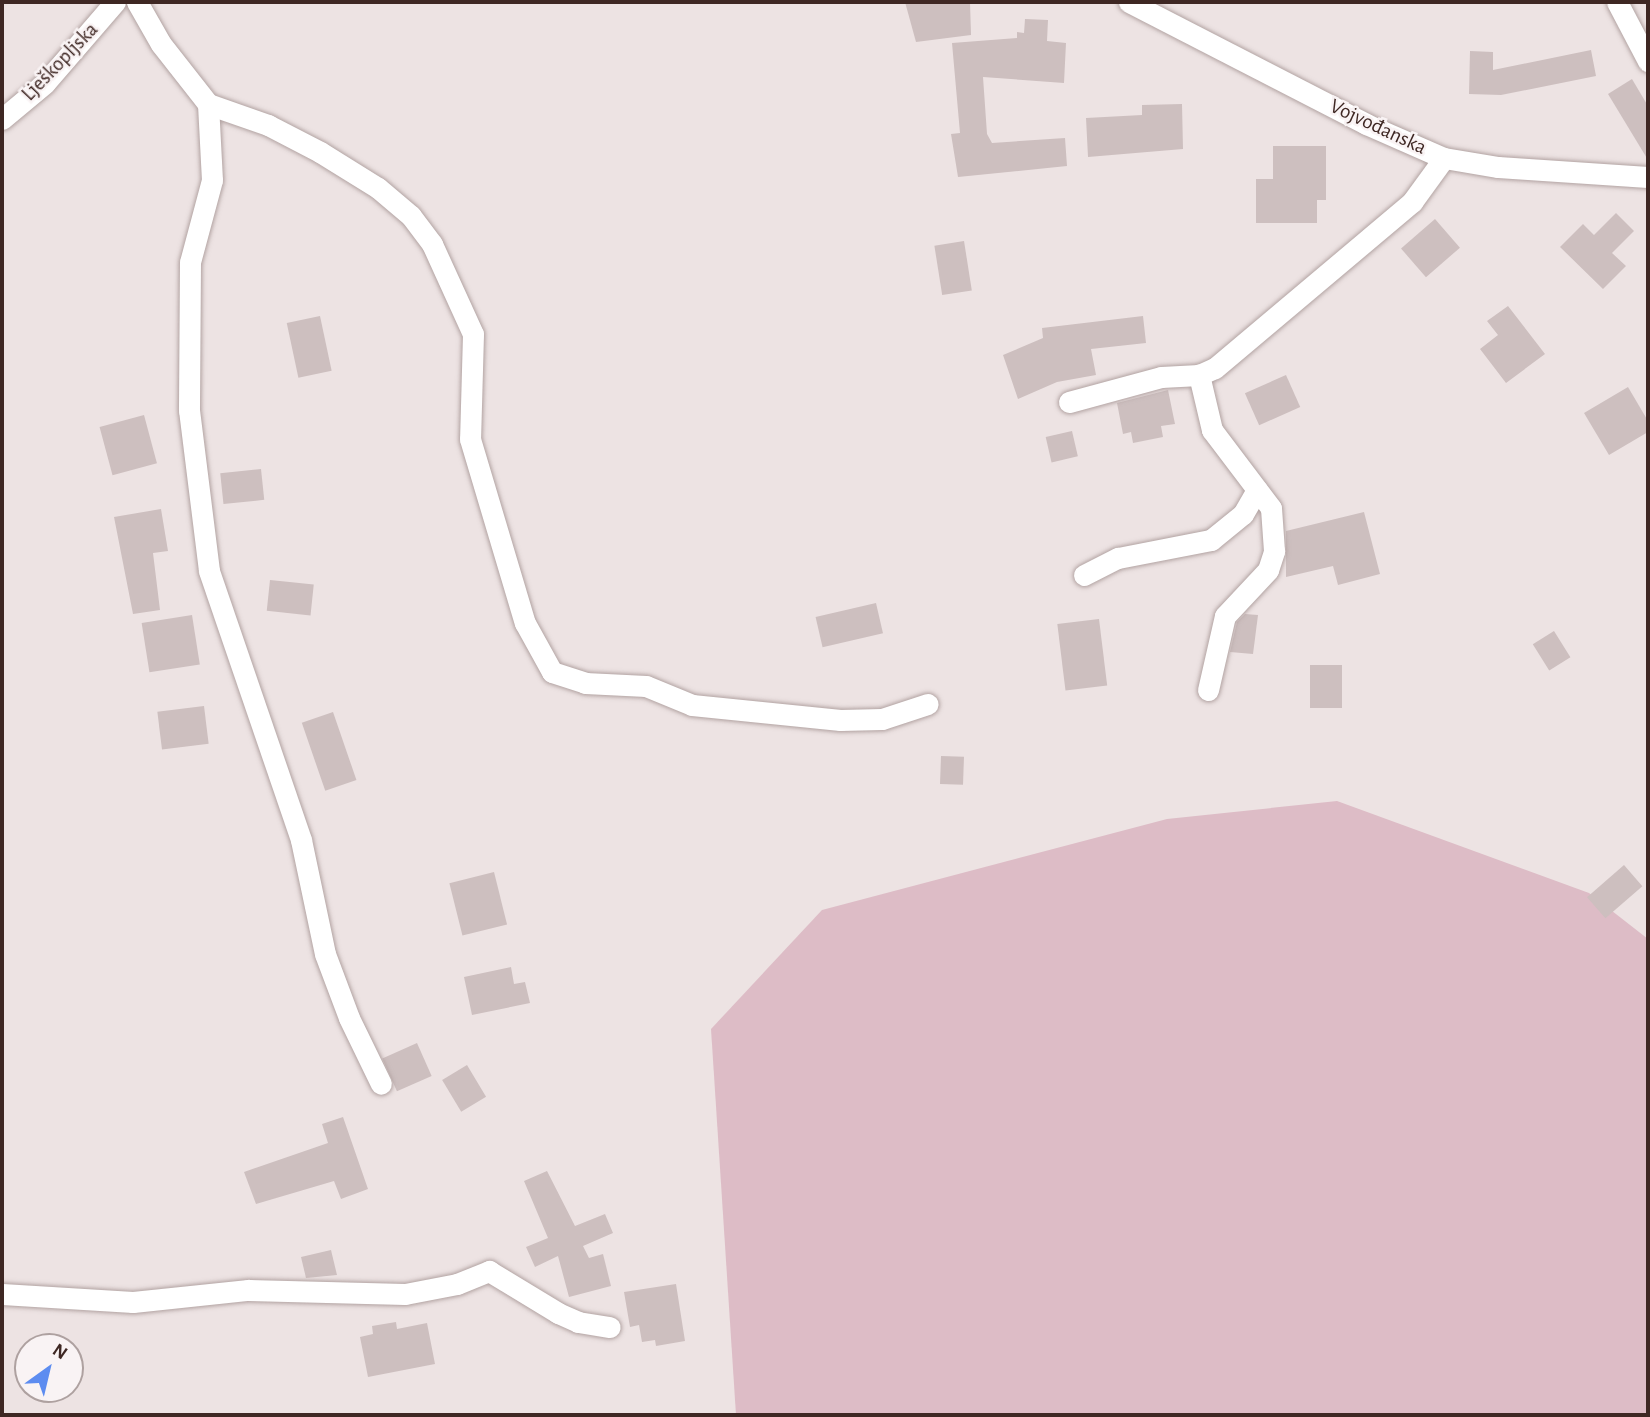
<!DOCTYPE html>
<html>
<head>
<meta charset="utf-8">
<style>
	body { margin:0 }
	#map { position:relative; width:1650px; height:1417px; overflow:hidden; background:#ede3e3; font-family:"Alegreya Sans",sans-serif }
	div>[style] { position:absolute }
	[style*='--x'] { left:calc(var(--x)*1px); top:calc(var(--y)*1px); width:calc(var(--w)*1px); rotate:calc(var(--a)*1deg) }
	.green>* { inset:0; background:#ddbcc6 }
	.building>* { inset:0; background:#cdbfbf; transform-origin:0 0 }
	.roads { filter:drop-shadow(0 0 2px #b2a3a2) drop-shadow(0 0 2px #b2a3a2) }
	.minor>* { height:21px; margin:-10.5px; padding:0 10.5px; transform-origin:10.5px; border-radius:10.5px; background:#fff }
	span { translate:-50% -50%; white-space:nowrap; text-align:center; line-height:1.15; -webkit-text-stroke:5px #f9f3f4; paint-order:stroke }
	.street-label { font-size:21px; color:#3e2723 }
	.frame { position:absolute; inset:0; border:4px solid #3e2723; pointer-events:none }
	.north { position:absolute; left:14px; top:1333px; width:70px; height:70px; box-sizing:border-box; background:#f9f3f4; border:2px solid #aea1a0; border-radius:50%; rotate:34deg; font-size:19px; font-weight:700; line-height:28px; text-align:center; color:#3e2723 }
	.north::after { content:''; display:block; margin:auto; width:24px; height:32px; background:#5d8cf0; clip-path:polygon(50% 0,100% 100%,50% 72%,0 100%) }
</style>
</head>
<body>
<div id="map">
	<div class="green">
		<i style="clip-path:polygon(1337px 801px,1589px 893px,1648px 939px,1648px 1415px,736px 1415px,711px 1029px,822px 910px,1167px 819px)"></i>
	</div>
	<div class="building">
		<i style="clip-path:polygon(905px 2px,970px 2px,971px 35px,916px 42px)"></i>
		<i style="clip-path:polygon(1025px 19px,1048px 20px,1047px 41px,1066px 43px,1064px 83px,983px 77px,987px 134px,992px 143px,1065px 138px,1067px 166px,958px 177px,951px 134px,960px 133px,952px 43px,1017px 38px,1017px 32px,1024px 33px)"></i>
		<i style="clip-path:polygon(1591px 50px,1596px 76px,1501px 95px,1469px 94px,1470px 51px,1493px 52px,1493px 70px)"></i>
		<i style="clip-path:polygon(1632px 79px,1648px 106px,1648px 160px,1608px 94px)"></i>
		<i style="clip-path:polygon(1182px 104px,1183px 149px,1088px 157px,1086px 118px,1142px 115px,1142px 105px)"></i>
		<i style="clip-path:polygon(1273px 146px,1326px 146px,1326px 200px,1317px 200px,1317px 223px,1256px 223px,1256px 179px,1273px 179px)"></i>
		<i style="clip-path:polygon(1616px 213px,1634px 231px,1612px 253px,1626px 266px,1603px 289px,1560px 247px,1583px 224px,1594px 235px)"></i>
		<i style="left:1435px;top:219px;width:38px;height:45px;rotate:49deg"></i>
		<i style="left:964px;top:241px;width:50px;height:30px;rotate:81deg"></i>
		<i style="clip-path:polygon(1508px 306px,1545px 354px,1506px 383px,1480px 349px,1498px 335px,1487px 321px)"></i>
		<i style="left:320px;top:316px;width:56px;height:34px;rotate:78deg"></i>
		<i style="clip-path:polygon(1143px 316px,1146px 343px,1091px 349px,1096px 375px,1057px 382px,1018px 399px,1003px 355px,1043px 338px,1042px 328px)"></i>
		<i style="left:1286px;top:375px;width:35px;height:45px;rotate:66deg"></i>
		<i style="clip-path:polygon(1628px 387px,1648px 421px,1648px 432px,1609px 455px,1584px 413px)"></i>
		<i style="clip-path:polygon(1168px 390px,1175px 424px,1161px 426px,1163px 437px,1133px 443px,1131px 432px,1123px 434px,1117px 403px)"></i>
		<i style="left:144px;top:415px;width:50px;height:46px;rotate:75deg"></i>
		<i style="left:1072px;top:431px;width:26px;height:27px;rotate:77deg"></i>
		<i style="left:261px;top:469px;width:31px;height:41px;rotate:84deg"></i>
		<i style="clip-path:polygon(161px 509px,168px 551px,153px 553px,160px 610px,133px 614px,114px 517px)"></i>
		<i style="clip-path:polygon(1364px 512px,1380px 574px,1338px 585px,1333px 566px,1286px 577px,1286px 531px)"></i>
		<i style="left:270px;top:580px;width:44px;height:31px;rotate:6deg"></i>
		<i style="left:876px;top:603px;width:31px;height:62px;rotate:77deg"></i>
		<i style="clip-path:polygon(1245px 614px,1258px 615px,1253px 654px,1230px 652px,1237px 622px)"></i>
		<i style="left:192px;top:615px;width:50px;height:51px;rotate:81deg"></i>
		<i style="left:1099px;top:619px;width:67px;height:42px;rotate:83deg"></i>
		<i style="left:1554px;top:631px;width:31px;height:25px;rotate:58deg"></i>
		<i style="left:1310px;top:665px;width:32px;height:43px"></i>
		<i style="left:204px;top:706px;width:38px;height:47px;rotate:83deg"></i>
		<i style="left:333px;top:712px;width:72px;height:33px;rotate:71deg"></i>
		<i style="left:941px;top:756px;width:23px;height:28px;rotate:2deg"></i>
		<i style="left:1624px;top:865px;width:28px;height:49px;rotate:49deg"></i>
		<i style="left:494px;top:872px;width:54px;height:46px;rotate:76deg"></i>
		<i style="clip-path:polygon(511px 967px,514px 984px,525px 982px,530px 1003px,472px 1015px,464px 977px)"></i>
		<i style="left:417px;top:1043px;width:36px;height:38px;rotate:66deg"></i>
		<i style="left:467px;top:1065px;width:37px;height:29px;rotate:59deg"></i>
		<i style="clip-path:polygon(343px 1117px,368px 1189px,341px 1199px,334px 1181px,256px 1204px,244px 1172px,328px 1143px,322px 1124px)"></i>
		<i style="clip-path:polygon(547px 1171px,575px 1226px,605px 1214px,613px 1233px,583px 1246px,589px 1258px,603px 1254px,611px 1286px,569px 1297px,558px 1256px,535px 1267px,526px 1247px,548px 1238px,524px 1181px)"></i>
		<i style="clip-path:polygon(331px 1250px,337px 1275px,306px 1278px,301px 1257px)"></i>
		<i style="clip-path:polygon(676px 1284px,685px 1341px,656px 1346px,655px 1340px,642px 1342px,639px 1325px,630px 1327px,624px 1292px)"></i>
		<i style="clip-path:polygon(396px 1322px,397px 1329px,427px 1323px,435px 1364px,368px 1377px,360px 1337px,373px 1334px,372px 1326px)"></i>
	</div>
	<div class="roads">
		<div class="minor">
			<i style="--x:137;--y:2;--w:48;--a:60.3"></i>
			<i style="--x:161;--y:44;--w:76;--a:51.9"></i>
			<i style="--x:208;--y:104;--w:76;--a:87"></i>
			<i style="--x:212;--y:180;--w:85;--a:105"></i>
			<i style="--x:190;--y:262;--w:148;--a:90.4"></i>
			<i style="--x:189;--y:410;--w:162;--a:82.9"></i>
			<i style="--x:209;--y:571;--w:284;--a:71.1"></i>
			<i style="--x:301;--y:840;--w:116;--a:78.1"></i>
			<i style="--x:325;--y:954;--w:68;--a:69.4"></i>
			<i style="--x:349;--y:1018;--w:73;--a:64.1"></i>
			<i style="--x:1129;--y:2;--w:267;--a:27.2"></i>
			<i style="--x:1366;--y:124;--w:85;--a:23.6"></i>
			<i style="--x:1444;--y:158;--w:55;--a:9.5"></i>
			<i style="--x:1498;--y:167;--w:150;--a:3.8"></i>
			<i style="--x:1617;--y:2;--w:67;--a:62.3"></i>
			<i style="--x:208;--y:104;--w:64;--a:19.3"></i>
			<i style="--x:268;--y:125;--w:59;--a:27.4"></i>
			<i style="--x:320;--y:152;--w:68;--a:31.8"></i>
			<i style="--x:378;--y:188;--w:43;--a:40.3"></i>
			<i style="--x:411;--y:216;--w:35;--a:53"></i>
			<i style="--x:432;--y:244;--w:99;--a:65.5"></i>
			<i style="--x:473;--y:334;--w:105;--a:91.6"></i>
			<i style="--x:470;--y:439;--w:192;--a:73.4"></i>
			<i style="--x:525;--y:623;--w:56;--a:61.1"></i>
			<i style="--x:552;--y:672;--w:35;--a:18"></i>
			<i style="--x:585;--y:683;--w:61;--a:2.8"></i>
			<i style="--x:646;--y:686;--w:50;--a:22.4"></i>
			<i style="--x:692;--y:705;--w:149;--a:5.8"></i>
			<i style="--x:840;--y:720;--w:42;--a:-1.4"></i>
			<i style="--x:882;--y:719;--w:48;--a:-18.1"></i>
			<i style="--x:2;--y:119;--w:56;--a:-39.9"></i>
			<i style="--x:45;--y:83;--w:107;--a:-49.2"></i>
			<i style="--x:1069;--y:402;--w:95;--a:-15.2"></i>
			<i style="--x:1161;--y:377;--w:38;--a:-3"></i>
			<i style="--x:1084;--y:575;--w:38;--a:-27"></i>
			<i style="--x:1118;--y:558;--w:95;--a:-11"></i>
			<i style="--x:1211;--y:540;--w:41;--a:-39.1"></i>
			<i style="--x:1243;--y:514;--w:28;--a:-60"></i>
			<i style="--x:1208;--y:690;--w:76;--a:-77.1"></i>
			<i style="--x:1225;--y:616;--w:63;--a:-46.9"></i>
			<i style="--x:1268;--y:570;--w:20;--a:-72"></i>
			<i style="--x:1274;--y:551;--w:43;--a:-94"></i>
			<i style="--x:1271;--y:508;--w:98;--a:-127.1"></i>
			<i style="--x:1212;--y:430;--w:57;--a:-103.3"></i>
			<i style="--x:1199;--y:375;--w:17;--a:-24"></i>
			<i style="--x:1215;--y:368;--w:258;--a:-40.1"></i>
			<i style="--x:1412;--y:202;--w:54;--a:-54"></i>
			<i style="--x:2;--y:1294;--w:131;--a:3.5"></i>
			<i style="--x:133;--y:1302;--w:116;--a:-6"></i>
			<i style="--x:248;--y:1290;--w:157;--a:1.5"></i>
			<i style="--x:405;--y:1294;--w:53;--a:-10.9"></i>
			<i style="--x:457;--y:1284;--w:35;--a:-22"></i>
			<i style="--x:489;--y:1271;--w:81;--a:31.3"></i>
			<i style="--x:558;--y:1313;--w:22;--a:24"></i>
			<i style="--x:578;--y:1322;--w:32;--a:9"></i>
		</div>
	</div>
	<div class="street-label">
		<span style="left:60px;top:62px;rotate:-46deg">Lješkopljska</span>
		<span style="left:1378px;top:127px;rotate:25deg">Vojvođanska</span>
	</div>
	<div class="frame"></div>
	<div class="north">N</div>
</div>
</body>
</html>
